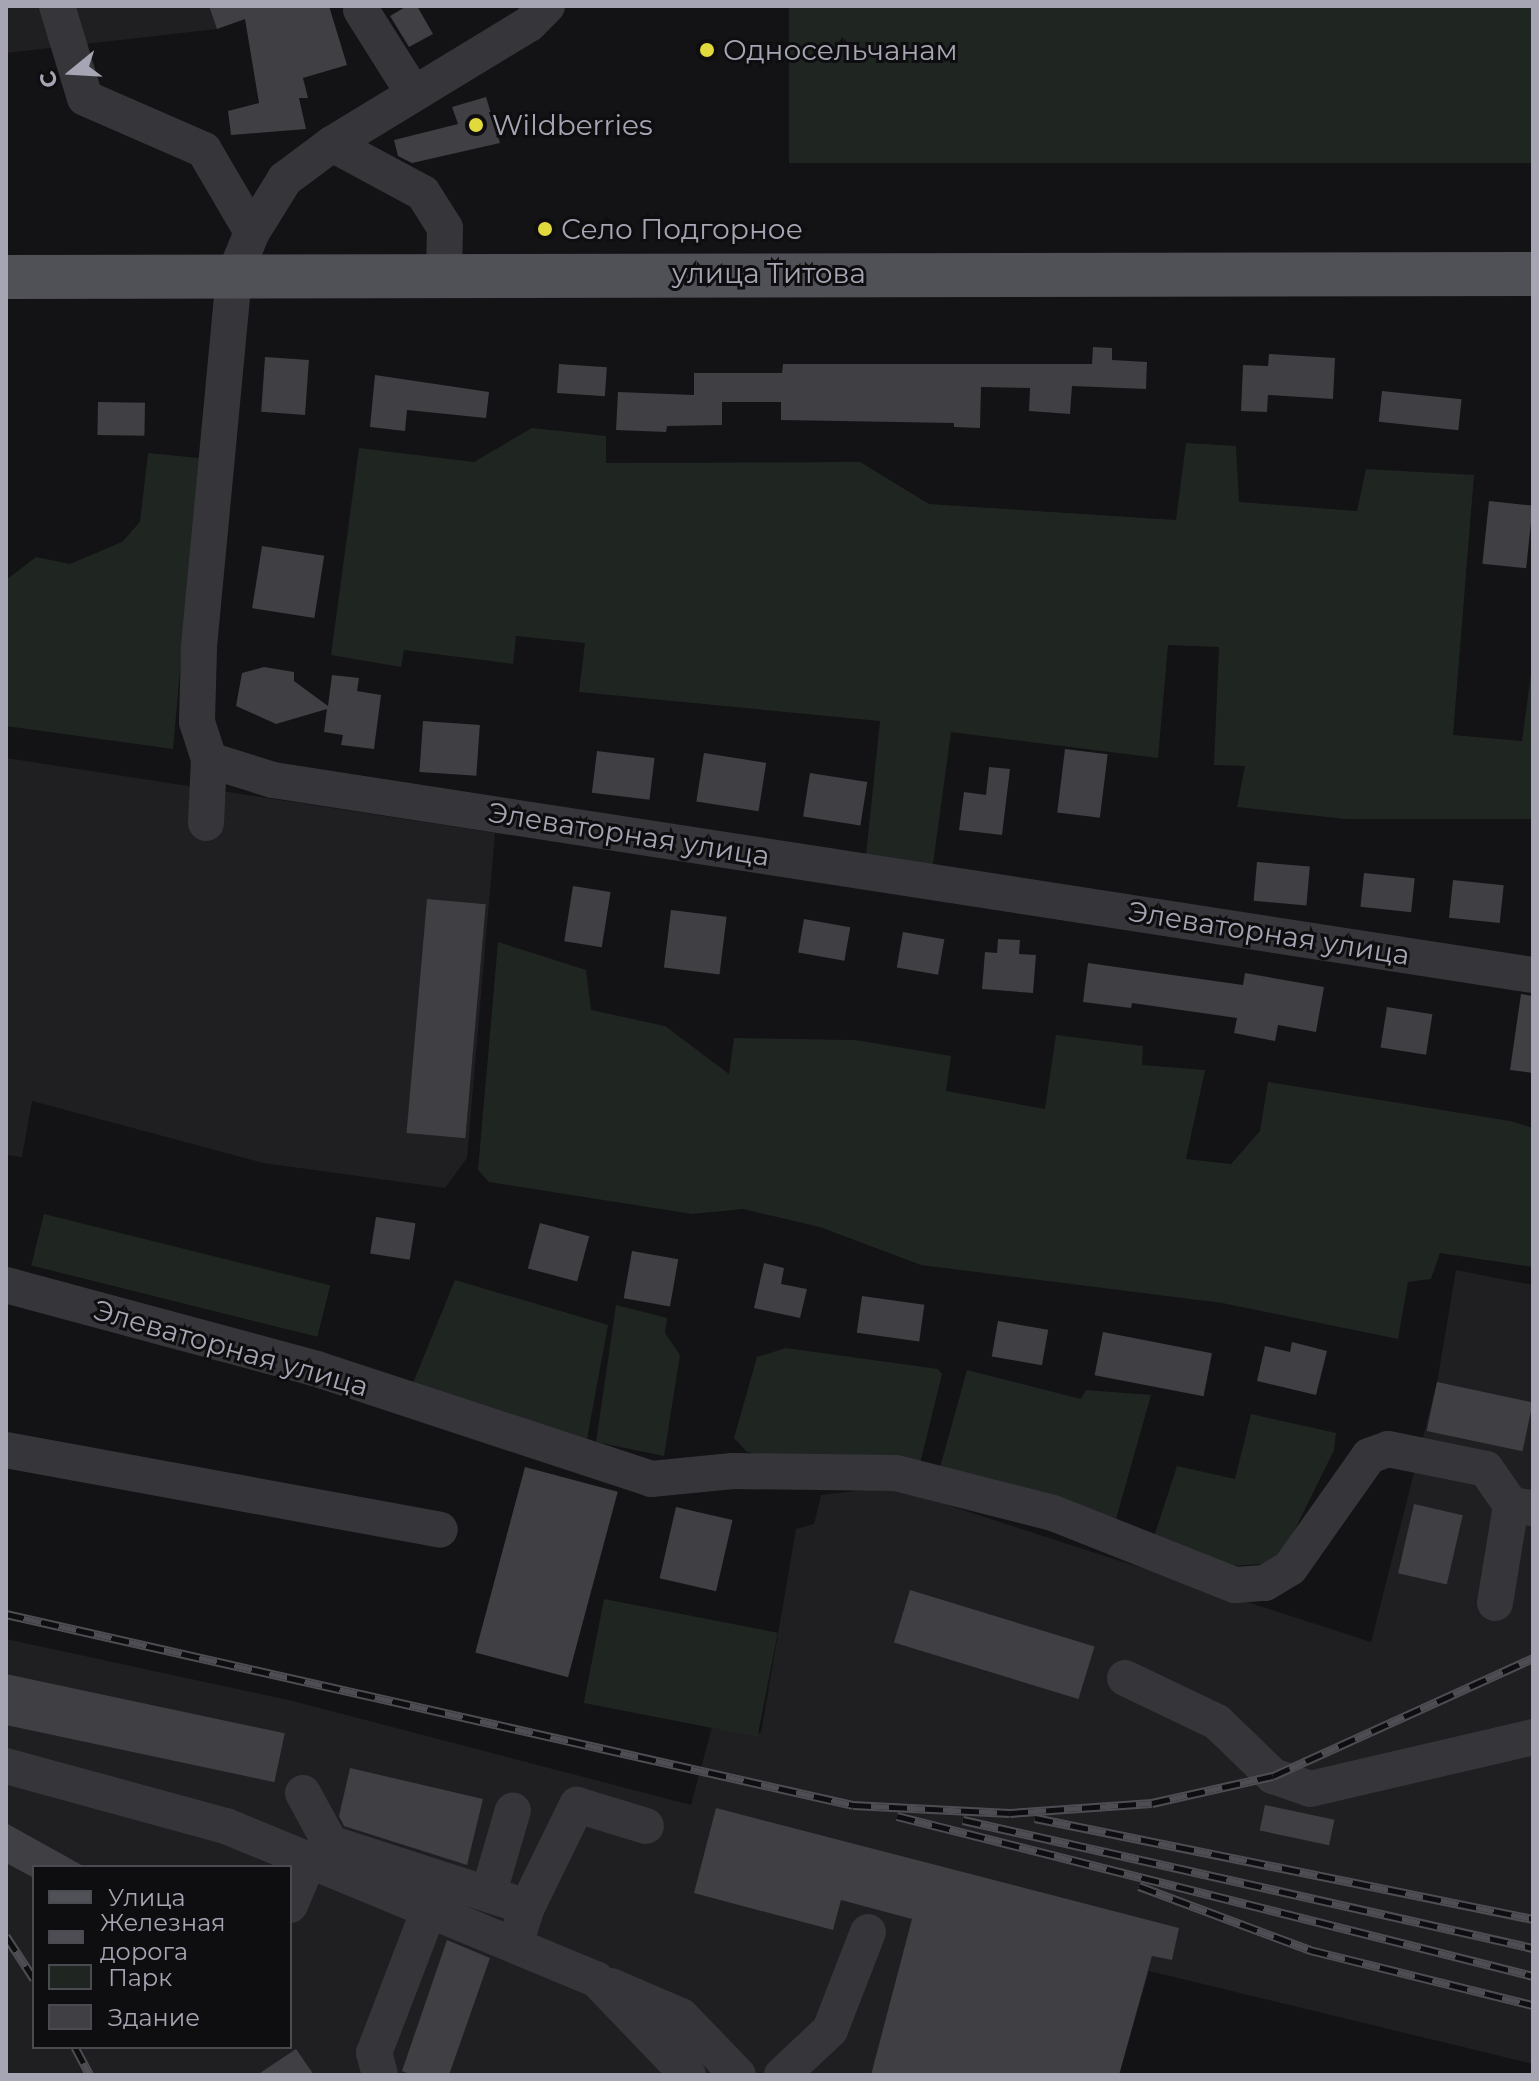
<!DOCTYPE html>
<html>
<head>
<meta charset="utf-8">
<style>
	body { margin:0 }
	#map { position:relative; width:1539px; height:2081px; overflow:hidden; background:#131214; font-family:Montserrat,sans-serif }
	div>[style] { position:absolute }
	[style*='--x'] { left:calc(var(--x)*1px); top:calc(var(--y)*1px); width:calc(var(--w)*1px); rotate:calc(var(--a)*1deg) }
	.built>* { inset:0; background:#1f1e21 }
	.green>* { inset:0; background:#1f2622; transform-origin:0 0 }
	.building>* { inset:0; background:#3f3f44; transform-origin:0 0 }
	.minor>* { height:36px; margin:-18px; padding:0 18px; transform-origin:18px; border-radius:18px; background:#36363a }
	.major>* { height:44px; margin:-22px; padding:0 22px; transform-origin:22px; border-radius:22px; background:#505057 }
	.rail>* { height:9px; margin-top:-4.5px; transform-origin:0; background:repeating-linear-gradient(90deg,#0e0d0f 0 18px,#4d4d53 0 36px); box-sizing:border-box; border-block:2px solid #4d4d53 }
	.dots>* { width:22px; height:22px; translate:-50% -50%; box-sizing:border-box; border:4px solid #0e0d0f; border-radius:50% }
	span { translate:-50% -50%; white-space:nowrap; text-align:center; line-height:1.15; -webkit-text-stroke:6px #0e0d0f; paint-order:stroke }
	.poi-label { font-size:28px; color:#a5a5b3 }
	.left { translate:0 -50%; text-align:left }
	.street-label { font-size:28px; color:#a5a5b3 }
	.frame { position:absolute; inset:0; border:8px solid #a5a5b3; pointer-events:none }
	.legend { position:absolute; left:32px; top:1865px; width:260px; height:184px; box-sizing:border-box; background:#0e0d0f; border:2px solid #4a4a51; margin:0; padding:10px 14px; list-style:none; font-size:24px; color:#a5a5b3 }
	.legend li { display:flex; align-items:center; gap:16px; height:40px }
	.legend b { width:40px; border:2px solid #4a4a51 }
	.north { position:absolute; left:32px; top:32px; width:80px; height:80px; -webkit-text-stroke:6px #0e0d0f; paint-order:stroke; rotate:252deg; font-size:22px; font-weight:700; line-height:32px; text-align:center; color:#a5a5b3 }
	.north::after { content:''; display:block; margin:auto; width:28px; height:36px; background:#a5a5b3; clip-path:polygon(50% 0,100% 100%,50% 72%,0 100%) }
</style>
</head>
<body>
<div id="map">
	<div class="built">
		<i style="clip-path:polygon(6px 6px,281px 6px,217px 29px,6px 53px)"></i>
		<i style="clip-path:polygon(6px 758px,495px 833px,467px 1158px,445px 1188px,263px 1163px,32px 1101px,22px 1157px,6px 1155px)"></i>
		<i style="clip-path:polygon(evenodd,1456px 1270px,1533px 1285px,1533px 2064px,1149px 1971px,1119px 2075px,6px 2075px,6px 1639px,293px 1701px,691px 1805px,712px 1727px,761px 1733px,796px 1529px,814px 1524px,821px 1495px,892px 1487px,1371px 1642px,1437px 1382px,1456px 1270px,34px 1867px,290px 1867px,290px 2047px,34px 2047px,34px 1867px)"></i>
	</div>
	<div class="green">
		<i style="left:789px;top:6px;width:744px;height:157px"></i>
		<i style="clip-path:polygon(532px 428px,606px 436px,606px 463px,860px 462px,929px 504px,1176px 520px,1186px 443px,1236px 446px,1239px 502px,1357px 511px,1366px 469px,1474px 475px,1453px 735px,1522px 741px,1533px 659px,1533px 819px,1345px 819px,1237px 807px,1245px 766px,1214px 765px,1219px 647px,1168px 645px,1158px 758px,951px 732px,933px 864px,866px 855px,880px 721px,579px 692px,585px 643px,516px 636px,513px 664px,404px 650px,401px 667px,331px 655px,359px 448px,474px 462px)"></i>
		<i style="clip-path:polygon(148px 453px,199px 458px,173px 749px,6px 726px,6px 580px,36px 557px,70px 564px,122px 542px,140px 522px)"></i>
		<i style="clip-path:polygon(498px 942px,586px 970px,591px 1010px,665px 1026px,729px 1074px,734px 1038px,855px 1040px,951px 1056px,946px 1091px,1045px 1109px,1056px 1035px,1143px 1046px,1142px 1065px,1205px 1070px,1186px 1159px,1231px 1164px,1260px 1131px,1268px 1082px,1510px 1121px,1533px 1128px,1533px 1267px,1440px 1253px,1431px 1279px,1408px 1282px,1398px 1339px,1222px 1303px,921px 1265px,820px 1227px,743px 1209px,692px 1214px,489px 1182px,478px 1170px)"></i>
		<i style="left:44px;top:1214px;width:295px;height:53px;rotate:14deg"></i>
		<i style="clip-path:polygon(455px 1280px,608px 1325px,587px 1439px,413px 1383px)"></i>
		<i style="clip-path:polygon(616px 1305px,667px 1318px,665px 1333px,680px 1355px,664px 1456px,596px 1442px)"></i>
		<i style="clip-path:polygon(786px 1348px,938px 1369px,942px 1374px,920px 1464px,777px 1462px,746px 1451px,734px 1438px,757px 1357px)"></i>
		<i style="clip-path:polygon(967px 1370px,1081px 1399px,1086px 1390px,1151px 1395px,1116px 1519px,939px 1471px)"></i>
		<i style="clip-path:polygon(1251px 1414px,1336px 1433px,1334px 1450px,1284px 1552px,1262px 1564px,1230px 1566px,1153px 1540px,1177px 1466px,1235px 1479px)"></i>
		<i style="left:604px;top:1599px;width:177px;height:106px;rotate:11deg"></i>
	</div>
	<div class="building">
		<i style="clip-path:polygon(209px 6px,329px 6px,347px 65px,303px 78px,308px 98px,299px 98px,306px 129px,231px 135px,228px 111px,259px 103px,245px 19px,217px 29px)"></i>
		<i style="clip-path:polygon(407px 6px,417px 6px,433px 34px,409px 47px,390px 16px)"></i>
		<i style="clip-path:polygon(486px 97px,500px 143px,412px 163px,398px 156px,394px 140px,458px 124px,452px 107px)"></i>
		<i style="clip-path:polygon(1093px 347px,1112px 348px,1112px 360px,1147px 362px,1146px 389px,1072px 386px,1070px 414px,1029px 411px,1030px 388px,981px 387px,980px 428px,954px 427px,954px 423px,781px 420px,781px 402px,722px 402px,722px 425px,667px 426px,666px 432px,616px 430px,618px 392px,694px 395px,694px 373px,782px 373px,783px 364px,1092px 364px)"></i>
		<i style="clip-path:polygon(1269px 354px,1335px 358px,1333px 399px,1268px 395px,1267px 412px,1241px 411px,1243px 365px,1268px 366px)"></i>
		<i style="left:265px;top:357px;width:44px;height:55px;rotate:4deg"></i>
		<i style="left:559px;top:364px;width:48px;height:29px;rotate:4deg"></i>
		<i style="clip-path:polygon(375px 375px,489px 392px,486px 418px,407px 410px,405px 431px,370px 427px)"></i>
		<i style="left:1382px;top:391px;width:80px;height:31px;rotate:6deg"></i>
		<i style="left:98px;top:402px;width:47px;height:33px;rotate:1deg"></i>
		<i style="left:1489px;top:501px;width:44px;height:63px;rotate:6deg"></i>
		<i style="left:262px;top:546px;width:63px;height:63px;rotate:9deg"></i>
		<i style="clip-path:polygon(264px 667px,294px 672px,294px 681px,328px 706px,332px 675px,359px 678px,357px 691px,381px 695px,374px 749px,341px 745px,343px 735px,324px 732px,327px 709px,276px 724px,236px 706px,242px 673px)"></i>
		<i style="left:423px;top:721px;width:57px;height:51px;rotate:4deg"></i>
		<i style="left:1065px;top:749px;width:43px;height:64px;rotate:7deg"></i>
		<i style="left:597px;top:751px;width:58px;height:42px;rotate:7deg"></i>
		<i style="left:704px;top:753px;width:63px;height:49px;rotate:9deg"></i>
		<i style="clip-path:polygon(989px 767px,1010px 769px,1002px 835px,959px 830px,964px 792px,986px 795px)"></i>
		<i style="left:810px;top:773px;width:58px;height:44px;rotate:9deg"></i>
		<i style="left:1257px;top:862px;width:53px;height:39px;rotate:5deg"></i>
		<i style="left:1364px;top:873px;width:51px;height:34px;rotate:6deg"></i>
		<i style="left:1453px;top:880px;width:51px;height:38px;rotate:6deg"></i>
		<i style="left:573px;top:886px;width:38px;height:56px;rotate:9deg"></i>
		<i style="left:427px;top:899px;width:59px;height:235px;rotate:5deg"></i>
		<i style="left:671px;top:910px;width:56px;height:58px;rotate:7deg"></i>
		<i style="left:804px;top:919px;width:47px;height:34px;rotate:10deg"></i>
		<i style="left:903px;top:932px;width:42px;height:36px;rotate:10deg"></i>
		<i style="clip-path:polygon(998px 939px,1020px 940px,1019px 954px,1036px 955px,1033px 993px,982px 989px,985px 952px,997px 953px)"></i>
		<i style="clip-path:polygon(1088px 963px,1243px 985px,1245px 973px,1324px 987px,1316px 1032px,1278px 1025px,1275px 1041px,1234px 1033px,1237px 1018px,1132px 1003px,1131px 1008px,1083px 1002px)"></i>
		<i style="clip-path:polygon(1521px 994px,1533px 996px,1533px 1073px,1510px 1070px)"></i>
		<i style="left:1387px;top:1007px;width:46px;height:41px;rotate:9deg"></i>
		<i style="left:376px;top:1217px;width:40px;height:37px;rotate:9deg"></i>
		<i style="left:540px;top:1223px;width:51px;height:47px;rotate:15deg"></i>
		<i style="left:632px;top:1251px;width:47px;height:48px;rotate:10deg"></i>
		<i style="clip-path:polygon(764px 1263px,784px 1268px,781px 1284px,807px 1289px,800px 1318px,754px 1308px)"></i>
		<i style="left:862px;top:1296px;width:63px;height:37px;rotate:8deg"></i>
		<i style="left:998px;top:1321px;width:51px;height:36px;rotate:10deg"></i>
		<i style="left:1103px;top:1332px;width:111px;height:44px;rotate:11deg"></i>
		<i style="clip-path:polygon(1292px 1342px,1327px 1351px,1316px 1395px,1257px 1381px,1265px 1346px,1290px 1352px)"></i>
		<i style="left:1437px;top:1382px;width:98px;height:50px;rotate:12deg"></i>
		<i style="left:525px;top:1467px;width:96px;height:192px;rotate:15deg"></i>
		<i style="left:1414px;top:1504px;width:50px;height:71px;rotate:13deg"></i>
		<i style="left:676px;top:1507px;width:58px;height:73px;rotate:13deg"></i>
		<i style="left:910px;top:1590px;width:193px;height:55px;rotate:17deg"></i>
		<i style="left:6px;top:1674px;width:285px;height:50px;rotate:12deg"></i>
		<i style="clip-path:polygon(350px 1768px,483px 1799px,467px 1865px,344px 1826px,339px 1816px)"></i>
		<i style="left:1265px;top:1805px;width:71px;height:26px;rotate:12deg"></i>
		<i style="clip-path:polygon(716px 1808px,1179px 1928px,1172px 1960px,1152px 1956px,1119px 2075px,871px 2075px,912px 1919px,841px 1900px,833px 1930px,694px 1893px)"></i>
		<i style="clip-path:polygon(6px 1823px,85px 1867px,34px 1867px,34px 1878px,6px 1863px)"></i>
		<i style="clip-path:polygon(447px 1940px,490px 1958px,449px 2075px,412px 2075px,402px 2071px)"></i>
		<i style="clip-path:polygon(296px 2049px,314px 2075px,257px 2075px)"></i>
	</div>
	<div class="minor">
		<i style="--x:57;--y:6;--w:96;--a:73.1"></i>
		<i style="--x:85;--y:98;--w:130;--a:23.6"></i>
		<i style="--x:204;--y:150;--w:95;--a:59.7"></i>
		<i style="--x:547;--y:6;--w:25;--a:135"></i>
		<i style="--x:529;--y:24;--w:231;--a:148.7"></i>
		<i style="--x:332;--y:144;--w:59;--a:143.3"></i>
		<i style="--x:285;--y:179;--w:62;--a:121.9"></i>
		<i style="--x:252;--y:232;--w:48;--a:112.2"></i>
		<i style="--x:234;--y:276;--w:375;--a:95.4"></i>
		<i style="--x:199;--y:649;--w:73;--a:91.6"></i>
		<i style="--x:197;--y:722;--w:40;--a:72"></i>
		<i style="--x:209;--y:760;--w:67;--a:17.4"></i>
		<i style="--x:273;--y:780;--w:1275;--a:8.8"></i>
		<i style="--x:361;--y:10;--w:99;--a:57.8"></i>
		<i style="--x:332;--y:144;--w:103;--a:28.3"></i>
		<i style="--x:423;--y:193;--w:41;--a:57.8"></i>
		<i style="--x:445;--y:228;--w:46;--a:91.2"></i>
		<i style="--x:206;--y:823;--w:63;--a:-87.3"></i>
		<i style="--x:6;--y:1285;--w:322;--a:15.1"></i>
		<i style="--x:317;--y:1369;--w:352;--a:18.2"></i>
		<i style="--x:651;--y:1479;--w:82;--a:-5.6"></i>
		<i style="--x:733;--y:1471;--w:163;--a:0.7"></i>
		<i style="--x:896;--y:1473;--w:162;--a:14.3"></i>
		<i style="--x:1053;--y:1513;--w:196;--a:21.6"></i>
		<i style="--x:1235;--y:1585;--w:30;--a:-4"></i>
		<i style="--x:1265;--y:1583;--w:29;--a:-31"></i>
		<i style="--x:1290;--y:1568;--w:137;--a:-54.8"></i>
		<i style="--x:1369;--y:1456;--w:20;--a:-20"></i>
		<i style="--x:1388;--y:1449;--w:100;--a:11.5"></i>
		<i style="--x:1486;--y:1469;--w:44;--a:55.2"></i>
		<i style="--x:1511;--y:1505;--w:22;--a:8"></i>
		<i style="--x:6;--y:1450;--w:441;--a:10.4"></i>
		<i style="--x:1495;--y:1603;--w:99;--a:-80.7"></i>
		<i style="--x:1125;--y:1678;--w:102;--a:25.6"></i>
		<i style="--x:1217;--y:1722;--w:78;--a:44"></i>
		<i style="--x:1273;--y:1776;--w:39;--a:19"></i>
		<i style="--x:1310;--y:1789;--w:229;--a:-13.1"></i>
		<i style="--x:6;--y:1766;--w:228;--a:15.3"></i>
		<i style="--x:226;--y:1826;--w:400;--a:22.5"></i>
		<i style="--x:596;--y:1979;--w:133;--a:46.2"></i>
		<i style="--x:303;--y:1793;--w:57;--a:61.6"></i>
		<i style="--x:330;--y:1843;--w:207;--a:18"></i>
		<i style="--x:527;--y:1907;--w:40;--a:108"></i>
		<i style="--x:489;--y:1892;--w:85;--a:-73.7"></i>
		<i style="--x:290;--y:1905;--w:49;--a:-67.1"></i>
		<i style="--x:527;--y:1907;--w:114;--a:-63.9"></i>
		<i style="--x:577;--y:1805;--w:72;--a:16.9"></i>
		<i style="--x:611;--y:1986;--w:76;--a:23.2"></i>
		<i style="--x:681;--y:2016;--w:82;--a:46"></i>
		<i style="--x:380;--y:2075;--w:23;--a:-105"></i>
		<i style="--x:374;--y:2053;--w:153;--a:-69"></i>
		<i style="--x:782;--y:2075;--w:66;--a:-43.2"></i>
		<i style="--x:830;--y:2030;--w:105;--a:-68.8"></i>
	</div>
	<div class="major">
		<i style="--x:6;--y:277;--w:1527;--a:-0.11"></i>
	</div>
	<div class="rail">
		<i style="--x:6;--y:1614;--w:868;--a:12.71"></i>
		<i style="--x:853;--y:1805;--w:157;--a:2.9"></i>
		<i style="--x:1010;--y:1813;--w:142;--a:-4"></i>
		<i style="--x:1152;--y:1803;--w:124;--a:-12.6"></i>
		<i style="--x:1273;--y:1776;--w:286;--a:-24.4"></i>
		<i style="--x:897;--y:1816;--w:656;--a:14.12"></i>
		<i style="--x:1035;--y:1818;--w:508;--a:11.46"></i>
		<i style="--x:963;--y:1820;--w:584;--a:12.66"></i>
		<i style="--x:1139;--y:1886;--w:183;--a:20.5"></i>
		<i style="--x:1310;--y:1950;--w:230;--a:13.9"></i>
		<i style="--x:6;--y:1936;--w:51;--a:56.9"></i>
		<i style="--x:75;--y:2047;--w:32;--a:62"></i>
	</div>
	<div class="dots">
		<i style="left:707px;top:50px;background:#e2d93c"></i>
		<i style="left:476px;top:125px;background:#e2d93c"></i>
		<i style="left:545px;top:229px;background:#e2d93c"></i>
	</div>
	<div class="poi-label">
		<span class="left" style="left:723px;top:50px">Односельчанам</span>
		<span class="left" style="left:492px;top:125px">Wildberries</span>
		<span class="left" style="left:561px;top:229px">Село Подгорное</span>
	</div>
	<div class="street-label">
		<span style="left:769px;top:273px">улица Титова</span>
		<span style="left:629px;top:834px;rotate:9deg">Элеваторная улица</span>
		<span style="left:1269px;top:933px;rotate:9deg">Элеваторная улица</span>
		<span style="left:231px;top:1348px;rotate:16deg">Элеваторная улица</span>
	</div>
	<div class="frame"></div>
	<ul class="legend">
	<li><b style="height:10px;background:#505057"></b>Улица</li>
	<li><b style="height:10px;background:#4d4d53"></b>Железная дорога</li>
	<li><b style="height:22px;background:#1f2622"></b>Парк</li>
	<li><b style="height:22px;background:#3f3f44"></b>Здание</li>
	</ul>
	<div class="north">С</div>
</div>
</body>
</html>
